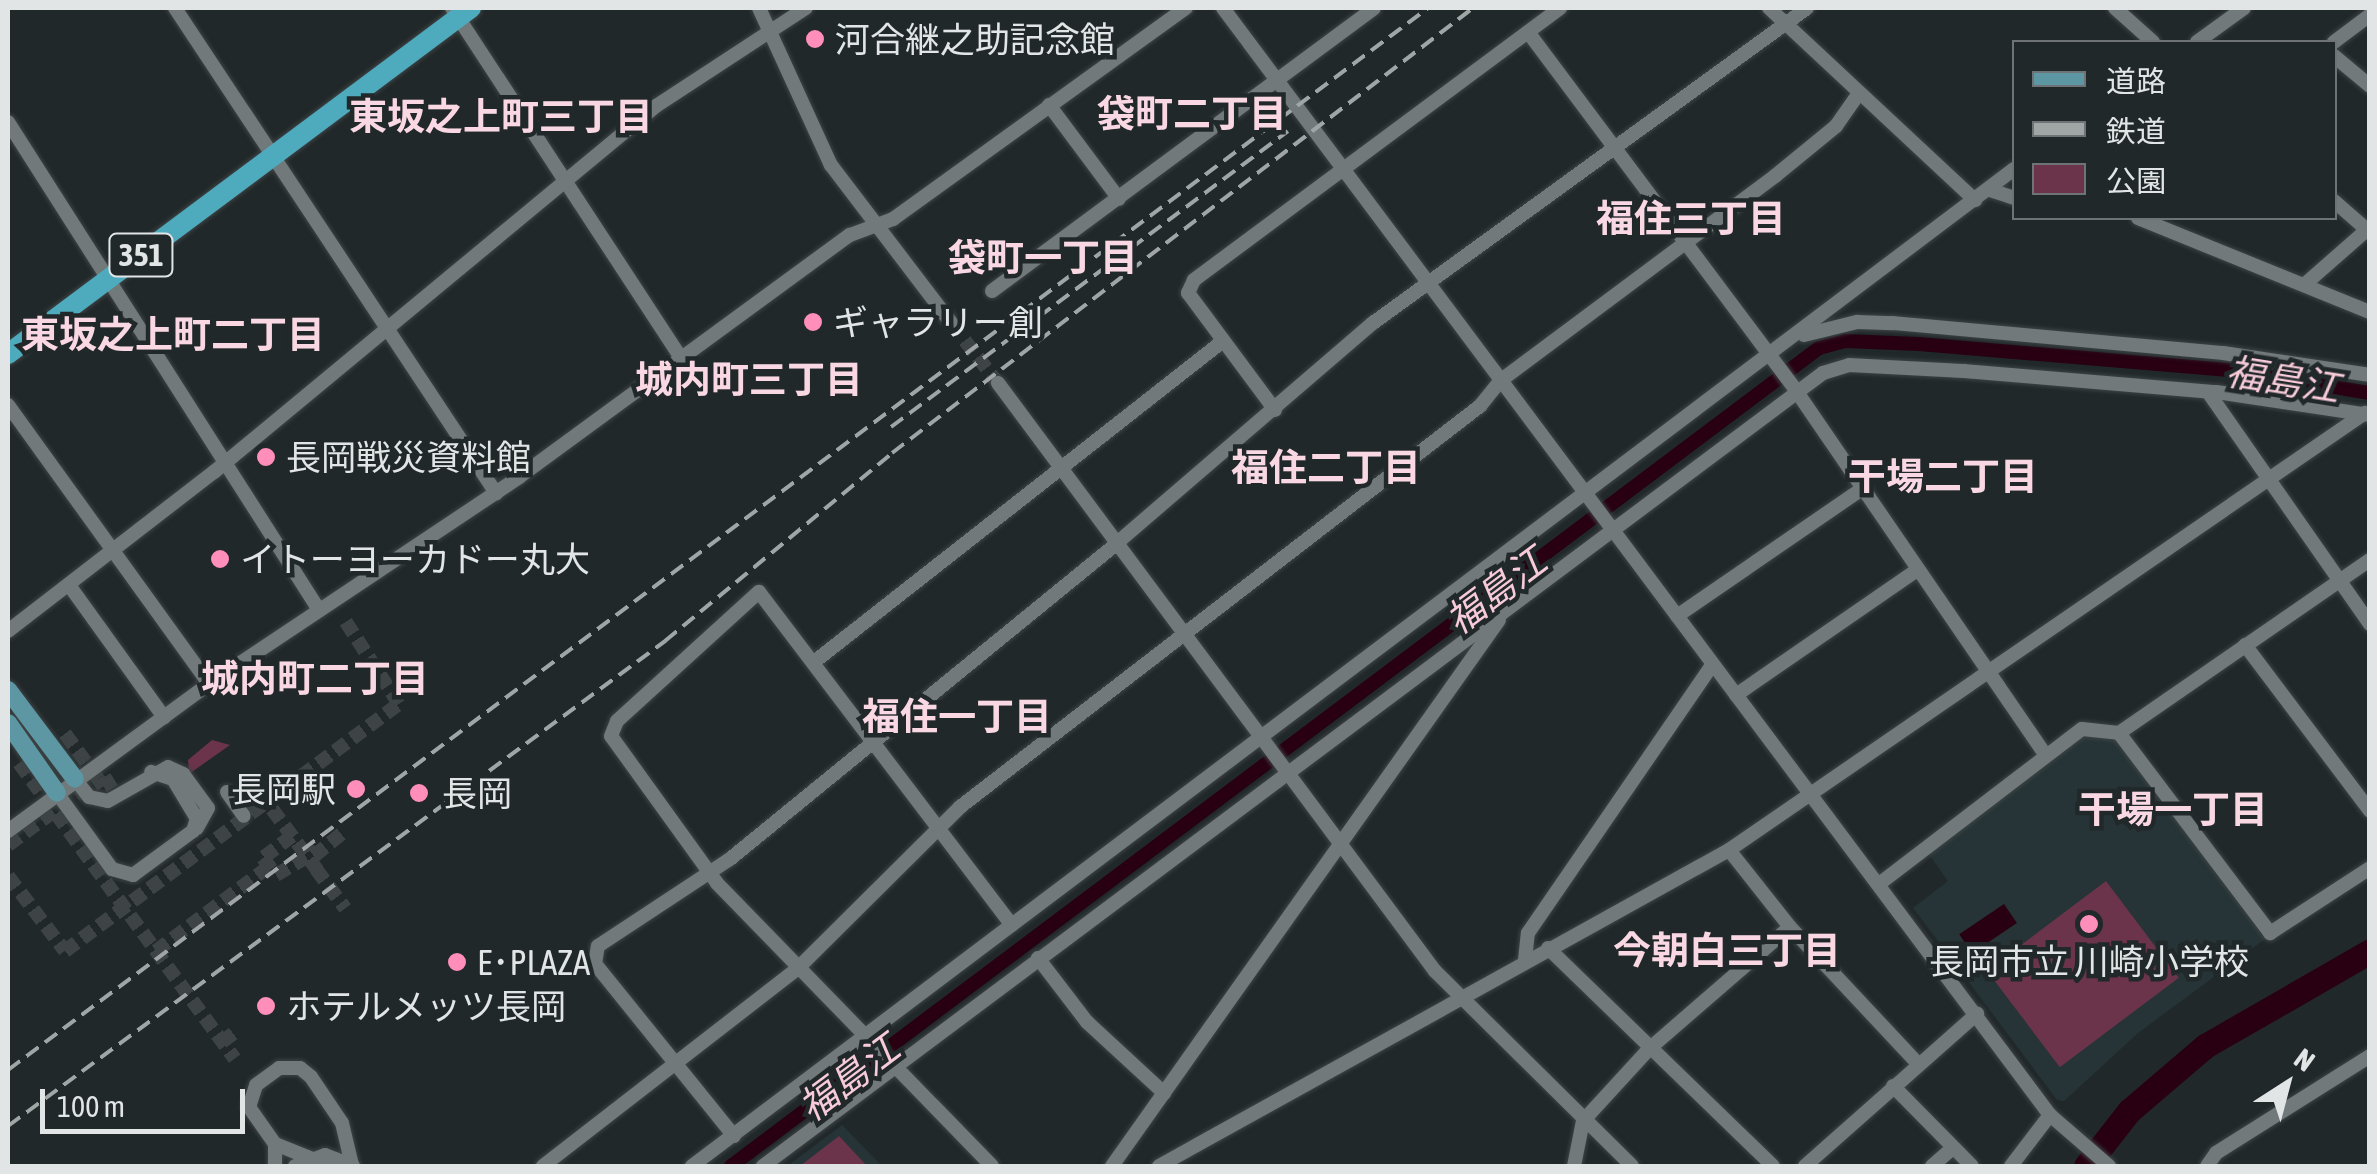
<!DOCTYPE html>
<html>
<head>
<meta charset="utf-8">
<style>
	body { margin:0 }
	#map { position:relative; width:2377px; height:1174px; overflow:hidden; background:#21282a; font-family:"Asap Condensed","Noto Sans JP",sans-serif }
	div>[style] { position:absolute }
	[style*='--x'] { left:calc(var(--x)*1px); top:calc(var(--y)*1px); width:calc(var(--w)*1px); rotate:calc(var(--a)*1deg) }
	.built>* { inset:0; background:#263437 }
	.green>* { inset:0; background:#6b344a; transform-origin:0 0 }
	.water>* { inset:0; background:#280011; transform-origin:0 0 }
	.canal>* { height:14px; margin:-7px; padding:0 7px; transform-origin:7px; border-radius:7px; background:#280011 }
	.river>* { height:25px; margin:-12.5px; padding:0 12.5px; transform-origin:12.5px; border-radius:12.5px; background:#280011 }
	.minor-tunnel>* { height:14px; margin-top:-7px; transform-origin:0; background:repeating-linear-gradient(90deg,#3e4446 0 14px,transparent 0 21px) }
	.roads { filter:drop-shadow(0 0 2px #3e4445) drop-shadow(0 0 2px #3e4445) }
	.minor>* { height:14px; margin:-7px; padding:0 7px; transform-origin:7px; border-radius:7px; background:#71797b }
	.major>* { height:18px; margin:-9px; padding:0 9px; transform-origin:9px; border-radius:9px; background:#5c97a3 }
	.highway>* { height:20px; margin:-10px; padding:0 10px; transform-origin:10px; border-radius:10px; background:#4eabbe }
	.rail>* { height:4px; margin-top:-2px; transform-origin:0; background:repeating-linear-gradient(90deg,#a0a5a6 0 15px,transparent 0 23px) }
	.dots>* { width:28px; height:28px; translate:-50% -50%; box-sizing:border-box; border:5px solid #21282a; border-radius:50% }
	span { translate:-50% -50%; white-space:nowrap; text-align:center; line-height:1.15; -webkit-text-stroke:9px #21282a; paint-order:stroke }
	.shield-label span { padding:2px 8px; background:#21282a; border:2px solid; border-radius:8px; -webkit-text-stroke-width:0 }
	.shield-label { font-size:32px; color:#e1e5e6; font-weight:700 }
	.poi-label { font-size:35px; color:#e1e5e6 }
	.left { translate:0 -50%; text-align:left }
	.right { translate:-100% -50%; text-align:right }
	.neighbourhood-label { font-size:38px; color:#fad8e3; font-weight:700 }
	.water-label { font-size:38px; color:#f7cbd9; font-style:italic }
	.frame { position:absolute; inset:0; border:10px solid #e1e5e6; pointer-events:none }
	.legend { position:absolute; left:2012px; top:40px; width:325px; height:180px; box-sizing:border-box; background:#21282a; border:2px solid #6e7475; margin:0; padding:12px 18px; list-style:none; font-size:30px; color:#e1e5e6 }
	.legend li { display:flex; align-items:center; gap:20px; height:50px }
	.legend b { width:50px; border:2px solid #6e7475 }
	.north { position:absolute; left:2237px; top:1034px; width:100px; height:100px; -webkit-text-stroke:8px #21282a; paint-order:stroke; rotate:36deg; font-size:28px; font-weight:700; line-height:40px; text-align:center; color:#e1e5e6 }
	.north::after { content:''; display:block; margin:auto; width:35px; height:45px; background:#e1e5e6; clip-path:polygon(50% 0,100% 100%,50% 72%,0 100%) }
	.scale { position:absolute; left:40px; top:1089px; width:205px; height:45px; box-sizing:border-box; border:5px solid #e1e5e6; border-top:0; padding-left:12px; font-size:30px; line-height:35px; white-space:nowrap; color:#e1e5e6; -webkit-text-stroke:8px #21282a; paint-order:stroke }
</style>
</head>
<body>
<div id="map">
	<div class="built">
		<i style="clip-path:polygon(2094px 736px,2117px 740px,2265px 939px,2138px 1033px,2064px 1101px,2057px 1100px,1913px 908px,1948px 881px,1928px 853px,2079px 737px)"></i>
		<i style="clip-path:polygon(842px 1125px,882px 1166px,787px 1166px)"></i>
	</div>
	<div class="green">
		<i style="clip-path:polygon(212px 740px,230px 745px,189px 774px,188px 760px)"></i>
		<i style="left:2106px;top:881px;width:121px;height:149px;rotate:53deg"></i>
		<i style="clip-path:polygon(839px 1136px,867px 1166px,800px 1166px)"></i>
	</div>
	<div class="water">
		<i style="left:2004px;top:904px;width:23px;height:54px;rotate:56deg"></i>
	</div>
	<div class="canal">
		<i style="--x:731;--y:1166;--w:1361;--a:-36.94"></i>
		<i style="--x:1819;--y:348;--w:27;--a:-15"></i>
		<i style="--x:1845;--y:341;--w:74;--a:2.3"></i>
		<i style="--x:1919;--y:344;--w:320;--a:4.8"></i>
		<i style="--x:2238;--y:371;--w:134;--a:9.5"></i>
	</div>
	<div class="river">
		<i style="--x:2086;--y:1166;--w:70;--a:-52"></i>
		<i style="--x:2129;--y:1111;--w:100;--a:-40.5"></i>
		<i style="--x:2205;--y:1046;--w:190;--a:-29.9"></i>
	</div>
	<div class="minor-tunnel">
		<i style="--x:952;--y:324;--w:75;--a:52.1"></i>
		<i style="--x:19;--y:763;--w:366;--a:53.9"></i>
		<i style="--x:98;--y:779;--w:9;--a:54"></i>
		<i style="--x:103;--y:786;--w:13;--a:-32"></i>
		<i style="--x:246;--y:786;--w:25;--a:53"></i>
		<i style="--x:272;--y:809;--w:77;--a:53.4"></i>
		<i style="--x:292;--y:836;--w:36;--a:143"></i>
		<i style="--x:263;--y:858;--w:21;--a:53"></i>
		<i style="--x:276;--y:875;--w:48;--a:-30.3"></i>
		<i style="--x:8;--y:845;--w:112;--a:-36.3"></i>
		<i style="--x:98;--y:779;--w:63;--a:-126"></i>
		<i style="--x:314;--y:856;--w:41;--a:-39.1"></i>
		<i style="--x:316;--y:869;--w:49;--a:53.4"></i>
		<i style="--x:8;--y:876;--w:94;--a:52.8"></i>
		<i style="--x:65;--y:951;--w:415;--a:-36.5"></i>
		<i style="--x:399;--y:704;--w:98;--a:-122.9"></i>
		<i style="--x:156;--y:951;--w:139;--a:-36.8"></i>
		<i style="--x:222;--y:1042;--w:20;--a:-37"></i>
	</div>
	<div class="roads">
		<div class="minor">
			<i style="--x:175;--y:8;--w:582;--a:56.5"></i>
			<i style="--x:452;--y:8;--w:418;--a:56.8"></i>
			<i style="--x:759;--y:8;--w:173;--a:65.4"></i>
			<i style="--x:831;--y:165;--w:200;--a:52.7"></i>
			<i style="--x:1223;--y:8;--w:1382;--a:53.24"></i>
			<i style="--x:2050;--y:1115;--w:78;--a:40.8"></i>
			<i style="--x:1769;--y:8;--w:282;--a:43"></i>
			<i style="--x:2115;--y:8;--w:51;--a:41.8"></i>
			<i style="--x:1528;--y:32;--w:449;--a:53.2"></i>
			<i style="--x:1797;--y:392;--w:439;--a:55.6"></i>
			<i style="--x:2197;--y:42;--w:58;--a:-35.9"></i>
			<i style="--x:2334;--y:42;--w:45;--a:-36.9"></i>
			<i style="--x:2334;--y:56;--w:47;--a:39.8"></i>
			<i style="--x:1049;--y:105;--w:117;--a:53.3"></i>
			<i style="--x:8;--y:122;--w:579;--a:57.49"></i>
			<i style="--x:1990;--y:190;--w:25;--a:18"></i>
			<i style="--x:2334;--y:201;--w:43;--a:41.2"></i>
			<i style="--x:2138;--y:218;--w:250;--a:22.1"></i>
			<i style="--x:2304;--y:285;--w:88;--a:-41.3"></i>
			<i style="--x:992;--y:291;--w:475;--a:-36.5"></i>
			<i style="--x:1804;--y:335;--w:55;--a:-13.8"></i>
			<i style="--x:1857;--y:322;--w:36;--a:2"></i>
			<i style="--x:1893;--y:323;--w:331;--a:5.2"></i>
			<i style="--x:2223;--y:353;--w:149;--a:8.5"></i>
			<i style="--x:998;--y:383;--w:733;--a:53.38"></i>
			<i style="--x:1435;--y:971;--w:277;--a:44.7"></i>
			<i style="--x:2208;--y:392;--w:283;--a:55.1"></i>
			<i style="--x:8;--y:405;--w:344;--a:54.2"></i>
			<i style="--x:1275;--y:410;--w:146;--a:-126.6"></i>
			<i style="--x:1188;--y:293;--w:14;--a:-65"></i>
			<i style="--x:1194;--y:280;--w:456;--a:-36.6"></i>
			<i style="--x:69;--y:585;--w:163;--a:54.3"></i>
			<i style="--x:1677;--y:616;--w:226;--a:-34.5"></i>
			<i style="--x:8;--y:631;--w:260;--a:-37.7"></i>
			<i style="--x:214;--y:472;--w:574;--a:-39.63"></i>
			<i style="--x:656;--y:106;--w:179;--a:-33.2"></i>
			<i style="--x:2245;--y:645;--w:208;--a:53"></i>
			<i style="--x:814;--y:662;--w:520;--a:-38.13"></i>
			<i style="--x:1736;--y:695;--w:220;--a:-34.6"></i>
			<i style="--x:2119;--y:733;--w:251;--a:52.9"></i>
			<i style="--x:2270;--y:933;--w:119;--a:-33"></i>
			<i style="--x:75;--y:779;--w:23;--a:52"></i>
			<i style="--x:89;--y:797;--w:19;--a:12"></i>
			<i style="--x:108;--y:801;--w:69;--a:-29.5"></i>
			<i style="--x:168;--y:767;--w:17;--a:25"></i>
			<i style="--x:183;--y:774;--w:42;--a:53.7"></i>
			<i style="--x:208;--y:808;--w:23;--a:119"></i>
			<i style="--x:227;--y:792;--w:29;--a:55"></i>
			<i style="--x:57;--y:793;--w:94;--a:54.1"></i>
			<i style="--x:112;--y:869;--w:22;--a:16"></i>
			<i style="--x:133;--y:875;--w:74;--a:-36.3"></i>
			<i style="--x:193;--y:831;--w:13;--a:-72"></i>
			<i style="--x:197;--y:819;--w:47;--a:-121"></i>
			<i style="--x:173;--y:779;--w:23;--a:-162"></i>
			<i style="--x:8;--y:831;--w:249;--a:-36.2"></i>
			<i style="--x:209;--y:684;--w:373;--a:-33.7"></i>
			<i style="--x:519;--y:477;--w:410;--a:-36.2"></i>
			<i style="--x:850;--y:235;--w:46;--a:-20.4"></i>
			<i style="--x:893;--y:219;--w:361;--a:-35.8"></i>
			<i style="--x:1729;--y:850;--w:98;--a:51.6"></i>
			<i style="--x:1790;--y:927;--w:187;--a:46.9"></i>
			<i style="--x:1879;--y:884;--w:255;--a:-37.4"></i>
			<i style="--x:2082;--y:729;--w:37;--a:6"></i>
			<i style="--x:2119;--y:733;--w:305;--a:-34.6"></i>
			<i style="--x:1548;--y:948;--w:313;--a:44.1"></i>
			<i style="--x:1038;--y:958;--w:81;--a:52.6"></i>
			<i style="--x:1087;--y:1022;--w:105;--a:42.7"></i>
			<i style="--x:1525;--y:960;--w:27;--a:-84"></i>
			<i style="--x:1528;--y:933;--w:326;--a:-55.5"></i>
			<i style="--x:1893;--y:1086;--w:112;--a:45.4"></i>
			<i style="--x:734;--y:1136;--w:221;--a:-128.9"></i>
			<i style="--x:595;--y:964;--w:18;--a:-81"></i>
			<i style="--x:598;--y:946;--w:158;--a:-33.4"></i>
			<i style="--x:730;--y:859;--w:500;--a:-39.2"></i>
			<i style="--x:1117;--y:543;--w:338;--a:-40.7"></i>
			<i style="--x:1373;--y:323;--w:536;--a:-35.97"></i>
			<i style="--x:275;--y:1144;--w:22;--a:90"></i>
			<i style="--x:295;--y:1166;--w:32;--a:-20"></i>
			<i style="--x:325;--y:1155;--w:30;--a:21"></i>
			<i style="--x:330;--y:1166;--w:59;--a:-158.2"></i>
			<i style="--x:275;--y:1144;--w:45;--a:-125.1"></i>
			<i style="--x:249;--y:1107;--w:23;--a:-72"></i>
			<i style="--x:256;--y:1085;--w:29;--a:-36"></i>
			<i style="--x:279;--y:1068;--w:21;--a:0"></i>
			<i style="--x:300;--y:1068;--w:14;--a:39"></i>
			<i style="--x:311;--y:1077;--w:55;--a:56"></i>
			<i style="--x:342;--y:1123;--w:43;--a:76.6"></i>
			<i style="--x:543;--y:1166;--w:321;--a:-37.8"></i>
			<i style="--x:797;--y:969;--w:230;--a:-44.8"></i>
			<i style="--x:960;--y:807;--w:657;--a:-37.64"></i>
			<i style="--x:1480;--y:406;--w:32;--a:-51"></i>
			<i style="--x:1500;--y:381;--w:343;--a:-36.7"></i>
			<i style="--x:1775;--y:176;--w:79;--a:-39.3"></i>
			<i style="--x:1836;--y:126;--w:40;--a:-55.1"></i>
			<i style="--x:692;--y:1166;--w:1656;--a:-37.02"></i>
			<i style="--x:763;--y:1166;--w:1324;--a:-36.8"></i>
			<i style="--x:1823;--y:373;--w:27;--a:-17"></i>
			<i style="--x:1849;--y:365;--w:115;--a:3"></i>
			<i style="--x:1964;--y:371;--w:253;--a:4.8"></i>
			<i style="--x:2216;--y:392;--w:156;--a:8.5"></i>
			<i style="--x:992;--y:1166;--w:395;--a:-134.2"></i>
			<i style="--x:717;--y:883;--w:181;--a:-125.8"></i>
			<i style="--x:611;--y:736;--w:16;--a:-68"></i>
			<i style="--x:617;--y:721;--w:192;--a:-42.3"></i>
			<i style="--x:759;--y:592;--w:418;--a:52.8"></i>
			<i style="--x:1112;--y:1166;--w:669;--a:-54.67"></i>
			<i style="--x:1159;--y:1166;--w:652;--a:-29"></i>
			<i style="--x:1729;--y:850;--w:772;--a:-34.49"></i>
			<i style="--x:1574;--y:1166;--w:46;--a:-78.7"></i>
			<i style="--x:1583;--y:1121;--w:98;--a:-47.5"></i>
			<i style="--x:1649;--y:1049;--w:186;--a:-40.9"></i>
			<i style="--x:1805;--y:1166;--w:230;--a:-41.5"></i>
			<i style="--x:1932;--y:1166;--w:28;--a:-41"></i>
			<i style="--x:2011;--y:1166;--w:64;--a:-52.6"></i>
			<i style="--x:2207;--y:1166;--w:16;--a:-55"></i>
			<i style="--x:2216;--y:1153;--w:182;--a:-32.2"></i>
		</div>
		<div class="major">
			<i style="--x:8;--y:690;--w:111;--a:53"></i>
			<i style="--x:8;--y:723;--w:85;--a:55"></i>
		</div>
		<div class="highway">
			<i style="--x:8;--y:354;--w:578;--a:-36.77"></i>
		</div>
	</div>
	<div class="rail">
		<i style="--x:891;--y:427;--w:495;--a:-36.7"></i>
		<i style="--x:8;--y:1070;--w:1773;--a:-36.79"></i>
		<i style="--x:8;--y:1126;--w:817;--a:-36.43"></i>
		<i style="--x:665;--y:641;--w:295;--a:-39.6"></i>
		<i style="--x:892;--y:453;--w:732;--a:-37.45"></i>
	</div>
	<div class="dots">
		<i style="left:815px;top:39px;background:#ff8eba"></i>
		<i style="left:813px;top:322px;background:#ff8eba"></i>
		<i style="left:266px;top:457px;background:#ff8eba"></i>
		<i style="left:220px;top:559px;background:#ff8eba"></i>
		<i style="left:356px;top:789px;background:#ff8eba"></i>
		<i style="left:419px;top:793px;background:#ff8eba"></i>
		<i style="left:2089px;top:924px;background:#ff8eba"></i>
		<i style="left:457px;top:962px;background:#ff8eba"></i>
		<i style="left:266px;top:1006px;background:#ff8eba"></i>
	</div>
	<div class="shield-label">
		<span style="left:141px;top:255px">351</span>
	</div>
	<div class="poi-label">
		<span class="left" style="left:835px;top:39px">河合継之助記念館</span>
		<span class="left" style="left:833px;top:322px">ギャラリー創</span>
		<span class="left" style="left:286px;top:457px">長岡戦災資料館</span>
		<span class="left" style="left:240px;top:559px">イトーヨーカドー丸大</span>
		<span class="right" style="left:336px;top:789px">長岡駅</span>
		<span class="left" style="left:442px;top:793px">長岡</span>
		<span style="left:2089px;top:961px">長岡市立 川崎小学校</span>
		<span class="left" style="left:477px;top:962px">E･PLAZA</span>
		<span class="left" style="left:286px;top:1006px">ホテルメッツ長岡</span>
	</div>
	<div class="neighbourhood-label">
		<span style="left:1192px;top:114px">袋町二丁目</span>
		<span style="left:501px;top:117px">東坂之上町三丁目</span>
		<span style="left:1691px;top:219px">福住三丁目</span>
		<span style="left:1043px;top:258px">袋町一丁目</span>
		<span style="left:173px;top:335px">東坂之上町二丁目</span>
		<span style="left:749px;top:380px">城内町三丁目</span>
		<span style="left:1326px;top:468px">福住二丁目</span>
		<span style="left:1943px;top:477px">干場二丁目</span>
		<span style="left:315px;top:679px">城内町二丁目</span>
		<span style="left:957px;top:717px">福住一丁目</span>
		<span style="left:2173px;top:810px">干場一丁目</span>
		<span style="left:1727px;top:951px">今朝白三丁目</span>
	</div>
	<div class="water-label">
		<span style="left:2283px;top:380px;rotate:9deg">福島江</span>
		<span style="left:1496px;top:591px;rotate:-37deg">福島江</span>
		<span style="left:849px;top:1078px;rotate:-37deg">福島江</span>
	</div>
	<div class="frame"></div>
	<ul class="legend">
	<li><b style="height:12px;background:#5c97a3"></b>道路</li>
	<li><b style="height:12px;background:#a0a5a6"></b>鉄道</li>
	<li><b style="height:28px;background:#6b344a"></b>公園</li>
	</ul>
	<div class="north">N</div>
	<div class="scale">100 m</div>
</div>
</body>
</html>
